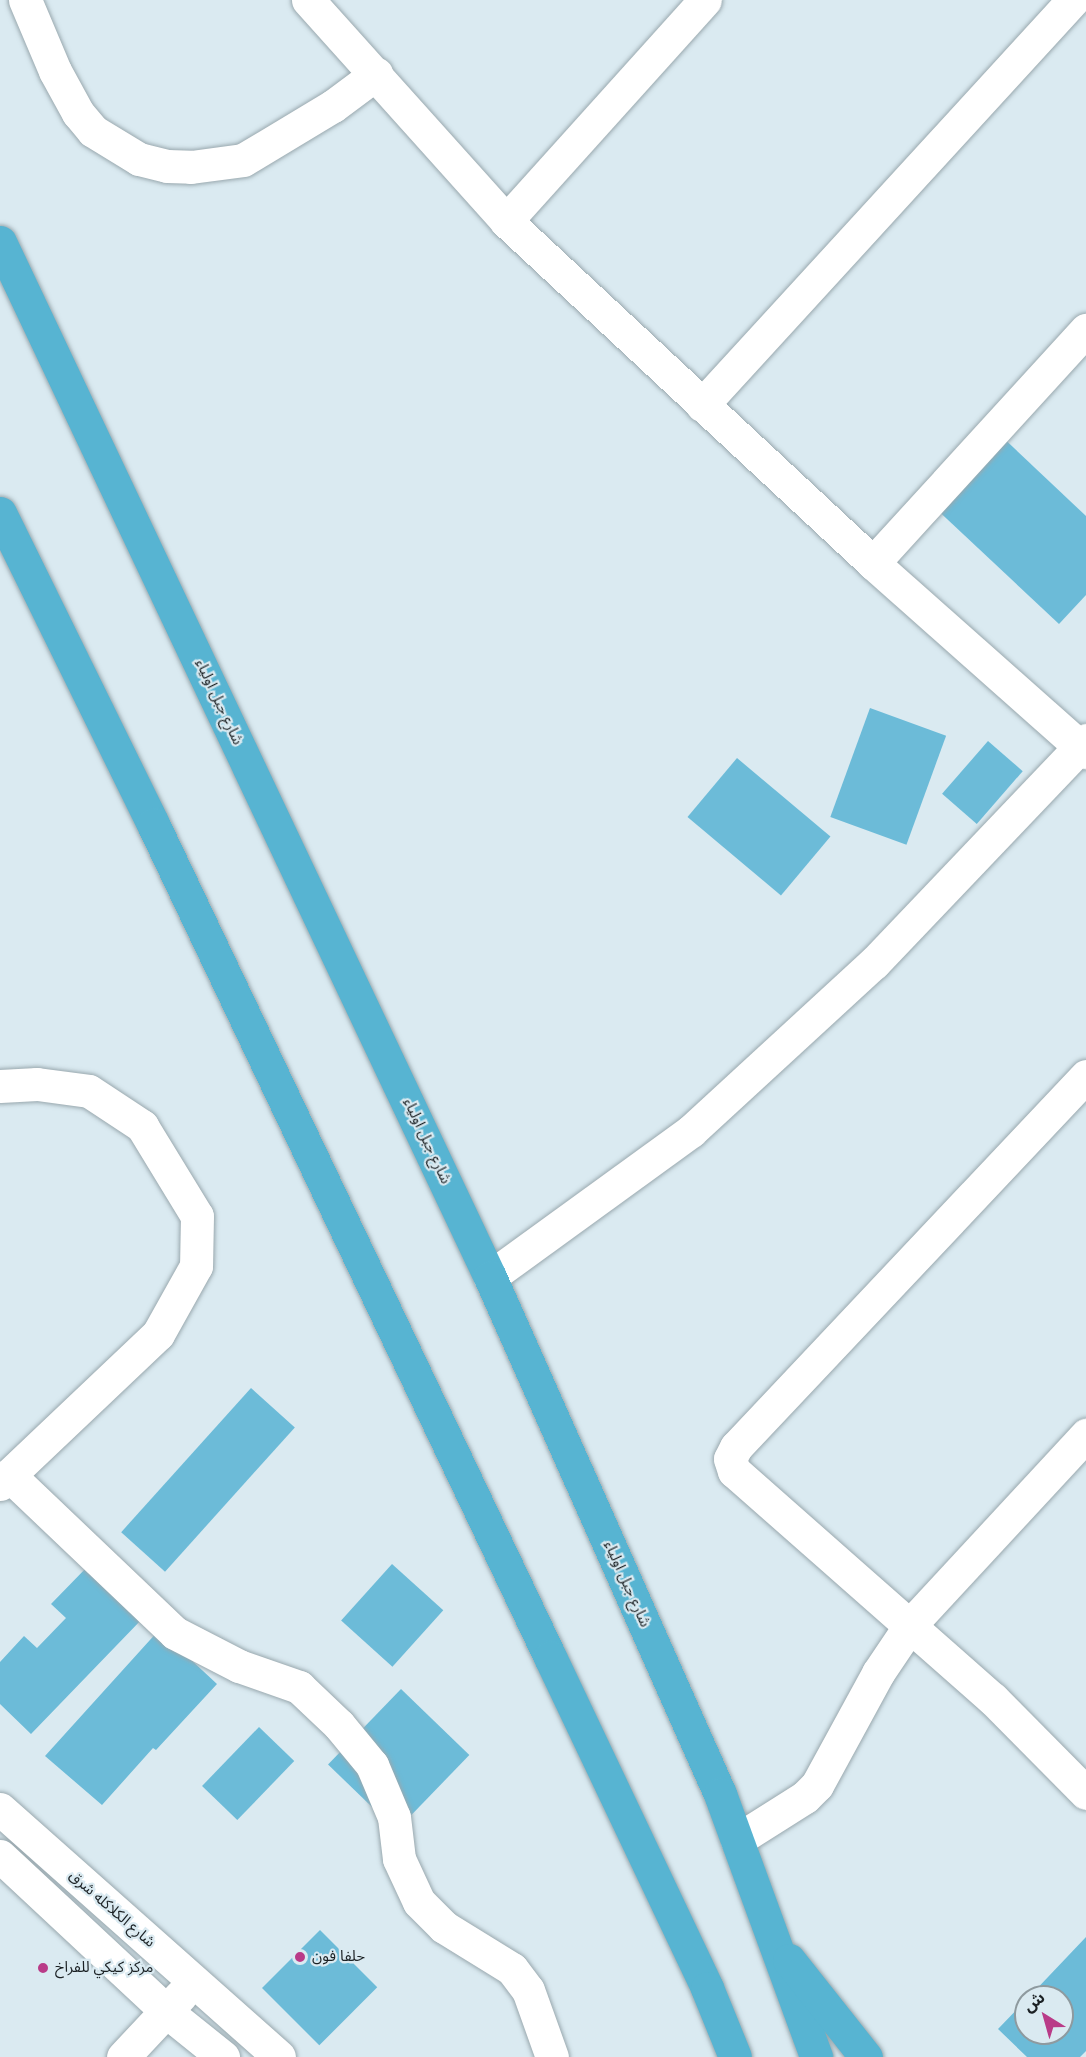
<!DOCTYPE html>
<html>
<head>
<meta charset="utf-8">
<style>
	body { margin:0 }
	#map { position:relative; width:1086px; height:2057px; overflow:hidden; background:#daeaf1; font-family:"DM Sans","Noto Sans Arabic",sans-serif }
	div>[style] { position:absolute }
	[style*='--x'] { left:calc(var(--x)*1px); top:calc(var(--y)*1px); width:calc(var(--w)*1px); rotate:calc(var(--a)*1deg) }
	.building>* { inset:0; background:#6cbbd8; transform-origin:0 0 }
	.roads { filter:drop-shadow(0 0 2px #99a8ae) drop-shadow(0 0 2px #99a8ae) }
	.minor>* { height:33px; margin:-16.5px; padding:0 16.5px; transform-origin:16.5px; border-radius:16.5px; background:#fff }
	.tertiary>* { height:33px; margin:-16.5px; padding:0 16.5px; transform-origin:16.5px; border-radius:16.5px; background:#fff }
	.trunk>* { height:33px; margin:-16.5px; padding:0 16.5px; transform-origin:16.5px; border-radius:16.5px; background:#57b4d2 }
	.dots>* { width:16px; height:16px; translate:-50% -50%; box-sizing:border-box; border:3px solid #daeaf1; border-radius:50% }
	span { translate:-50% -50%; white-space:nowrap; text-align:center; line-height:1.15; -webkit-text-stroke:4.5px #daeaf1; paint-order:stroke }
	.street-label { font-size:15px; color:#1b2124 }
	.poi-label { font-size:15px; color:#1b2124 }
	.left { translate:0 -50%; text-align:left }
	.north { position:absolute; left:1014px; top:1985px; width:60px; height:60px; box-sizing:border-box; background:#daeaf1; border:2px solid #8e9a9f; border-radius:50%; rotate:323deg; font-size:16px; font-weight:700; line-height:24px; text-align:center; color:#1b2124 }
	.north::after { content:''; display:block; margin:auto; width:21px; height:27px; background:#b93b88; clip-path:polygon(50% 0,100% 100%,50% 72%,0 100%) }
</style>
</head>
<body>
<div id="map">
	<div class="building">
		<i style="clip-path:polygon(998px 433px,1086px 516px,1086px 595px,1059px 624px,931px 504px)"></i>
		<i style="left:870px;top:708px;width:81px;height:116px;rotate:20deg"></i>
		<i style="left:988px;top:741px;width:46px;height:70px;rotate:41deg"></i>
		<i style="left:737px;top:758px;width:122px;height:77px;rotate:40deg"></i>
		<i style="left:251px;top:1388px;width:59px;height:194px;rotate:42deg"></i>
		<i style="left:392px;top:1564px;width:69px;height:76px;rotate:42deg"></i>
		<i style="clip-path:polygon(88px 1566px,143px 1618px,31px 1734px,0 1704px,0 1662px,24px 1636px,37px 1648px,66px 1618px,51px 1604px)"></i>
		<i style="clip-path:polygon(159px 1630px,217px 1684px,156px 1750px,153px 1748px,102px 1805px,45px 1756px)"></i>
		<i style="left:401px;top:1689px;width:95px;height:105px;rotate:44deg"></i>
		<i style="left:259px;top:1727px;width:49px;height:82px;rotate:44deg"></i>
		<i style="left:320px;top:1930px;width:81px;height:82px;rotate:45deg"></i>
		<i style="clip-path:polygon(1086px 1937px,1086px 2051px,1080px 2057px,1027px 2057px,998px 2029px,1026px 2000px,1026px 2033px,1062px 2033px,1062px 1997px,1029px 1997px)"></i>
	</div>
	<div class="roads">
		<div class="minor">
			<i style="--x:25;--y:0;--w:77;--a:67.1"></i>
			<i style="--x:55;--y:71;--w:48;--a:61.3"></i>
			<i style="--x:78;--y:113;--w:23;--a:50"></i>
			<i style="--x:93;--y:131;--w:54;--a:31.3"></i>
			<i style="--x:139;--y:159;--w:29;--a:14"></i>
			<i style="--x:167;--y:166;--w:24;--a:2"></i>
			<i style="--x:191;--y:167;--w:52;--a:-7.7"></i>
			<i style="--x:243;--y:160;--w:105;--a:-31"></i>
			<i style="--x:333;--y:106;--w:54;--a:-36.7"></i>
			<i style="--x:308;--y:0;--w:297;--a:48.1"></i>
			<i style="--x:506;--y:221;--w:502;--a:42.98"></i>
			<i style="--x:873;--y:563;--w:285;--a:41.6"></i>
			<i style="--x:506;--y:221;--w:297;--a:-48"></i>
			<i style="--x:702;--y:405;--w:549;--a:-47.51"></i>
			<i style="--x:873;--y:563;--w:316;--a:-47.6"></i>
			<i style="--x:1086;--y:1076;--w:510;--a:133.33"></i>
			<i style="--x:736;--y:1447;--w:13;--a:117"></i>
			<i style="--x:730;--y:1459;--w:13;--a:72"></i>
			<i style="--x:734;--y:1471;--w:345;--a:41.4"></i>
			<i style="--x:993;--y:1699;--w:132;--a:45.3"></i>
			<i style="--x:0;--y:1086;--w:37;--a:-3"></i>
			<i style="--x:37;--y:1084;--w:52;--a:7.7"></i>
			<i style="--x:89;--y:1091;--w:64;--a:33.4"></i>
			<i style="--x:142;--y:1126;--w:105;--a:58.6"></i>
			<i style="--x:197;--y:1216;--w:50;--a:91.1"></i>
			<i style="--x:196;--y:1266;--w:78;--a:119.2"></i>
			<i style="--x:158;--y:1334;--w:218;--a:136.5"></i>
			<i style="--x:490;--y:1277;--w:248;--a:-36"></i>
			<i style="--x:691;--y:1131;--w:248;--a:-42.6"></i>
			<i style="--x:874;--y:963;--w:308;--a:-46.4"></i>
			<i style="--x:9;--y:1475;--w:229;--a:43.6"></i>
			<i style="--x:175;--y:1633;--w:72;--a:27.3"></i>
			<i style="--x:239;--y:1666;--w:64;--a:19.3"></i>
			<i style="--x:299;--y:1687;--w:55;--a:43.5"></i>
			<i style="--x:339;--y:1725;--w:52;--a:50.5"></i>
			<i style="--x:372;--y:1765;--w:56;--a:67.1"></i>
			<i style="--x:394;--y:1817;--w:42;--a:83.2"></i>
			<i style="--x:399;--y:1859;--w:47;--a:65.1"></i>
			<i style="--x:419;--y:1902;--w:35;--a:45"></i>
			<i style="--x:444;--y:1927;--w:80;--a:31.7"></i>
			<i style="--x:512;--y:1969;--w:26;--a:53"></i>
			<i style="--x:528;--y:1990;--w:71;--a:70.3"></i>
			<i style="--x:737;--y:1840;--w:80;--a:-32.3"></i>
			<i style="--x:805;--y:1797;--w:17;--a:-45"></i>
			<i style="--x:817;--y:1785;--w:128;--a:-61.4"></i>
			<i style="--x:878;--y:1673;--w:59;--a:-56"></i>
			<i style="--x:911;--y:1624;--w:258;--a:-47.2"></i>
		</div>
		<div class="tertiary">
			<i style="--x:0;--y:1809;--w:373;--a:41.6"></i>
			<i style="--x:0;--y:1856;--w:229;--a:43"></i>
			<i style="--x:167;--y:2012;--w:72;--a:38.8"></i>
			<i style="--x:123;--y:2057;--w:85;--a:-46.9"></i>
		</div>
		<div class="trunk">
			<i style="--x:0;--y:242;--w:1145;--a:64.67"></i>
			<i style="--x:490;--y:1277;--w:566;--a:66.02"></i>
			<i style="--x:720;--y:1794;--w:280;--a:69.9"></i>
			<i style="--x:0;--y:513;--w:347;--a:63.8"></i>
			<i style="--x:153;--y:824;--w:923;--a:64.52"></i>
			<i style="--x:550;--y:1657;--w:366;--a:64.6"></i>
			<i style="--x:707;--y:1988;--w:74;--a:67.9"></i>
			<i style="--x:789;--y:1960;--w:124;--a:51.6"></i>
		</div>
	</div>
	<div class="dots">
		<i style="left:300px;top:1957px;background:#b93b88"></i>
		<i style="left:43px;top:1968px;background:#b93b88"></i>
	</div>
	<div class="street-label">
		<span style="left:219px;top:702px;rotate:65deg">شارع جبل اولياء</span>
		<span style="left:427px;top:1141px;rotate:65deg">شارع جبل اولياء</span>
		<span style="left:627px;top:1584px;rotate:66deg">شارع جبل اولياء</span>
		<span style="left:112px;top:1909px;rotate:41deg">شارع الكلاكله شرق</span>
	</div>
	<div class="poi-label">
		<span class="left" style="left:312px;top:1957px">حلفا فون</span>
		<span class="left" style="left:55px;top:1968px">مركز كيكي للفراخ</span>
	</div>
	<div class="north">ش</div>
</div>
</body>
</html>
